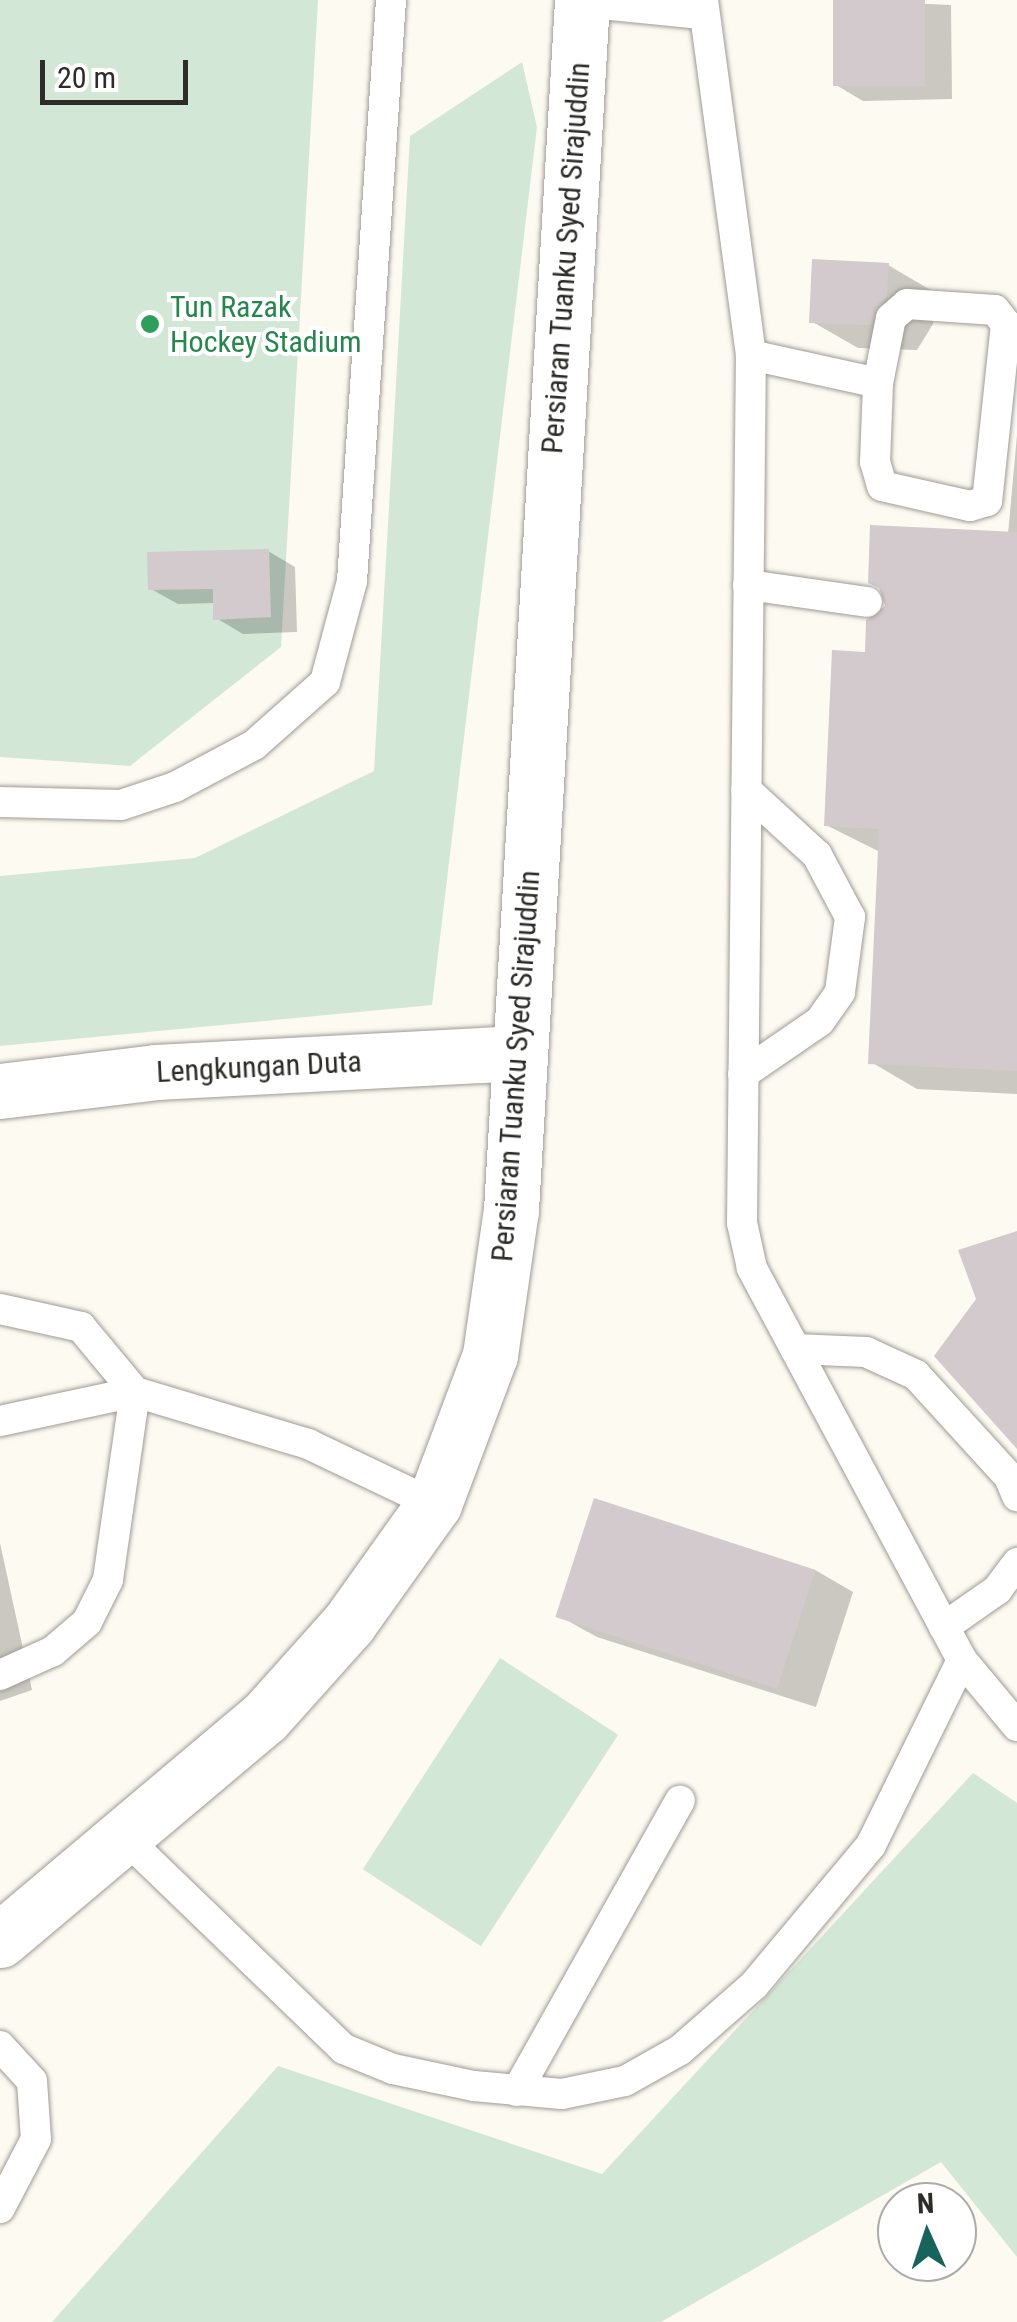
<!DOCTYPE html>
<html>
<head>
<meta charset="utf-8">
<style>
	body { margin:0 }
	#map { position:relative; width:1017px; height:2322px; overflow:hidden; background:#fdfaf2; font-family:"Roboto Condensed",sans-serif }
	div>[style] { position:absolute }
	[style*='--x'] { left:calc(var(--x)*1px); top:calc(var(--y)*1px); width:calc(var(--w)*1px); rotate:calc(var(--a)*1deg) }
	.green>* { inset:0; background:#d3e7d7; transform-origin:0 0 }
	.shadow>* { inset:0; background:#0003 }
	.building>* { inset:0; background:#d3cacd; transform-origin:0 0 }
	.roads { filter:drop-shadow(0 0 2px #9e9b94) drop-shadow(0 0 2px #9e9b94) }
	.service>* { height:30px; margin:-15px; padding:0 15px; transform-origin:15px; border-radius:15px; background:#fff }
	.minor>* { height:55px; margin:-27.5px; padding:0 27.5px; transform-origin:27.5px; border-radius:27.5px; background:#fff }
	.dots>* { width:28px; height:28px; translate:-50% -50%; box-sizing:border-box; border:5px solid #fff; border-radius:50% }
	span { translate:-50% -50%; white-space:nowrap; text-align:center; line-height:1.15; -webkit-text-stroke:8px #fff; paint-order:stroke }
	.street-label { font-size:30px; color:#2d2c29 }
	.leisure-label { font-size:30px; color:#27864d }
	.left { translate:0 -50%; text-align:left }
	.north { position:absolute; left:877px; top:2182px; width:100px; height:100px; box-sizing:border-box; background:#fff; border:2px solid #ababa9; border-radius:50%; rotate:357deg; font-size:28px; font-weight:700; line-height:40px; text-align:center; color:#2d2c29 }
	.north::after { content:''; display:block; margin:auto; width:35px; height:45px; background:#18645c; clip-path:polygon(50% 0,100% 100%,50% 72%,0 100%) }
	.scale { position:absolute; left:40px; top:60px; width:148px; height:45px; box-sizing:border-box; border:5px solid #2d2c29; border-top:0; padding-left:12px; font-size:30px; line-height:35px; white-space:nowrap; color:#2d2c29; -webkit-text-stroke:8px #fff; paint-order:stroke }
</style>
</head>
<body>
<div id="map">
	<div class="green">
		<i style="clip-path:polygon(0 0,318px 0,281px 647px,130px 766px,0 757px)"></i>
		<i style="clip-path:polygon(522px 62px,537px 127px,432px 1005px,0 1046px,0 876px,195px 858px,374px 771px,410px 136px)"></i>
		<i style="left:500px;top:1658px;width:141px;height:252px;rotate:33deg"></i>
		<i style="clip-path:polygon(973px 1773px,1017px 1803px,1017px 2257px,941px 2162px,661px 2322px,52px 2322px,278px 2066px,602px 2174px)"></i>
	</div>
	<div class="shadow">
		<i style="clip-path:polygon(836px 0,951px 5px,952px 99px,863px 101px,836px 85px)"></i>
		<i style="clip-path:polygon(888px 265px,934px 292px,933px 324px,917px 350px,858px 348px,811px 321px)"></i>
		<i style="clip-path:polygon(1017px 435px,1017px 1094px,917px 1089px,871px 1062px,880px 852px,826px 825px,867px 654px,1008px 534px)"></i>
		<i style="clip-path:polygon(268px 551px,295px 567px,297px 632px,243px 634px,216px 618px,215px 603px,178px 604px,151px 589px)"></i>
		<i style="clip-path:polygon(596px 1501px,815px 1570px,853px 1592px,816px 1707px,597px 1637px,559px 1616px)"></i>
		<i style="clip-path:polygon(0 1543px,32px 1690px,0 1701px)"></i>
	</div>
	<div class="building">
		<i style="left:833px;top:0;width:92px;height:86px"></i>
		<i style="clip-path:polygon(812px 259px,889px 263px,887px 297px,870px 325px,809px 323px)"></i>
		<i style="clip-path:polygon(870px 525px,1017px 532px,1017px 1071px,868px 1064px,879px 829px,824px 826px,832px 650px,865px 652px,866px 620px,885px 606px,879px 588px,868px 583px)"></i>
		<i style="clip-path:polygon(269px 549px,271px 617px,213px 620px,213px 589px,148px 590px,147px 552px)"></i>
		<i style="clip-path:polygon(1017px 1231px,1017px 1449px,934px 1356px,976px 1299px,958px 1250px)"></i>
		<i style="left:594px;top:1498px;width:233px;height:125px;rotate:18deg"></i>
	</div>
	<div class="roads">
		<div class="service">
			<i style="--x:581;--y:2;--w:121;--a:5.7"></i>
			<i style="--x:907;--y:304;--w:88;--a:3.9"></i>
			<i style="--x:995;--y:310;--w:18;--a:52"></i>
			<i style="--x:1006;--y:324;--w:178;--a:96.1"></i>
			<i style="--x:987;--y:501;--w:18;--a:164"></i>
			<i style="--x:970;--y:506;--w:90;--a:-167.2"></i>
			<i style="--x:882;--y:486;--w:25;--a:-106"></i>
			<i style="--x:875;--y:462;--w:79;--a:-87.8"></i>
			<i style="--x:878;--y:383;--w:66;--a:-78.7"></i>
			<i style="--x:891;--y:318;--w:21;--a:-41"></i>
			<i style="--x:751;--y:355;--w:130;--a:12.4"></i>
			<i style="--x:748;--y:585;--w:120;--a:8.1"></i>
			<i style="--x:0;--y:802;--w:121;--a:1.4"></i>
			<i style="--x:121;--y:805;--w:57;--a:-18.4"></i>
			<i style="--x:175;--y:787;--w:89;--a:-28"></i>
			<i style="--x:254;--y:745;--w:95;--a:-41.6"></i>
			<i style="--x:325;--y:682;--w:105;--a:-75"></i>
			<i style="--x:352;--y:581;--w:582;--a:-86.16"></i>
			<i style="--x:743;--y:1074;--w:93;--a:-34.5"></i>
			<i style="--x:820;--y:1021;--w:35;--a:-55"></i>
			<i style="--x:840;--y:992;--w:76;--a:-82.4"></i>
			<i style="--x:850;--y:917;--w:70;--a:-118"></i>
			<i style="--x:817;--y:855;--w:96;--a:-137.5"></i>
			<i style="--x:0;--y:1309;--w:83;--a:12.5"></i>
			<i style="--x:81;--y:1327;--w:85;--a:50.3"></i>
			<i style="--x:135;--y:1392;--w:190;--a:98.2"></i>
			<i style="--x:108;--y:1580;--w:47;--a:116.6"></i>
			<i style="--x:87;--y:1622;--w:45;--a:139.5"></i>
			<i style="--x:53;--y:1651;--w:58;--a:155.6"></i>
			<i style="--x:795;--y:1349;--w:71;--a:2.4"></i>
			<i style="--x:866;--y:1352;--w:55;--a:24.7"></i>
			<i style="--x:916;--y:1375;--w:138;--a:47.6"></i>
			<i style="--x:1009;--y:1477;--w:21;--a:67"></i>
			<i style="--x:0;--y:1421;--w:138;--a:-12.1"></i>
			<i style="--x:135;--y:1392;--w:181;--a:16.7"></i>
			<i style="--x:308;--y:1444;--w:140;--a:25.5"></i>
			<i style="--x:944;--y:1627;--w:65;--a:-34.9"></i>
			<i style="--x:997;--y:1590;--w:34;--a:-53"></i>
			<i style="--x:962;--y:1660;--w:86;--a:50.2"></i>
			<i style="--x:120;--y:1833;--w:311;--a:44"></i>
			<i style="--x:344;--y:2049;--w:53;--a:22.2"></i>
			<i style="--x:393;--y:2069;--w:83;--a:11.9"></i>
			<i style="--x:474;--y:2086;--w:88;--a:5.2"></i>
			<i style="--x:562;--y:2094;--w:64;--a:-11.7"></i>
			<i style="--x:625;--y:2081;--w:63;--a:-29.4"></i>
			<i style="--x:680;--y:2050;--w:98;--a:-41.3"></i>
			<i style="--x:754;--y:1985;--w:182;--a:-50.1"></i>
			<i style="--x:871;--y:1845;--w:206;--a:-63.8"></i>
			<i style="--x:962;--y:1660;--w:445;--a:-118.2"></i>
			<i style="--x:752;--y:1268;--w:46;--a:-102.5"></i>
			<i style="--x:742;--y:1223;--w:868;--a:-89.41"></i>
			<i style="--x:751;--y:355;--w:358;--a:-97.7"></i>
			<i style="--x:0;--y:2046;--w:47;--a:47.6"></i>
			<i style="--x:32;--y:2081;--w:58;--a:86.1"></i>
			<i style="--x:36;--y:2139;--w:78;--a:117.6"></i>
			<i style="--x:517;--y:2091;--w:333;--a:-60.7"></i>
		</div>
		<div class="minor">
			<i style="--x:0;--y:1091;--w:157;--a:-6.9"></i>
			<i style="--x:156;--y:1072;--w:363;--a:-3"></i>
			<i style="--x:0;--y:1940;--w:346;--a:-40.1"></i>
			<i style="--x:265;--y:1717;--w:126;--a:-48.2"></i>
			<i style="--x:349;--y:1623;--w:146;--a:-54.5"></i>
			<i style="--x:434;--y:1504;--w:159;--a:-69.4"></i>
			<i style="--x:490;--y:1355;--w:147;--a:-81.8"></i>
			<i style="--x:511;--y:1210;--w:1212;--a:-86.64"></i>
		</div>
	</div>
	<div class="dots">
		<i style="left:150px;top:324px;background:#2e9e5b"></i>
	</div>
	<div class="street-label">
		<span style="left:566px;top:258px;rotate:-86deg">Persiaran Tuanku Syed Sirajuddin</span>
		<span style="left:516px;top:1066px;rotate:-86deg">Persiaran Tuanku Syed Sirajuddin</span>
		<span style="left:259px;top:1067px;rotate:-3deg">Lengkungan Duta</span>
	</div>
	<div class="leisure-label">
		<span class="left" style="left:170px;top:324px">Tun Razak<br>Hockey Stadium</span>
	</div>
	<div class="north">N</div>
	<div class="scale">20 m</div>
</div>
</body>
</html>
